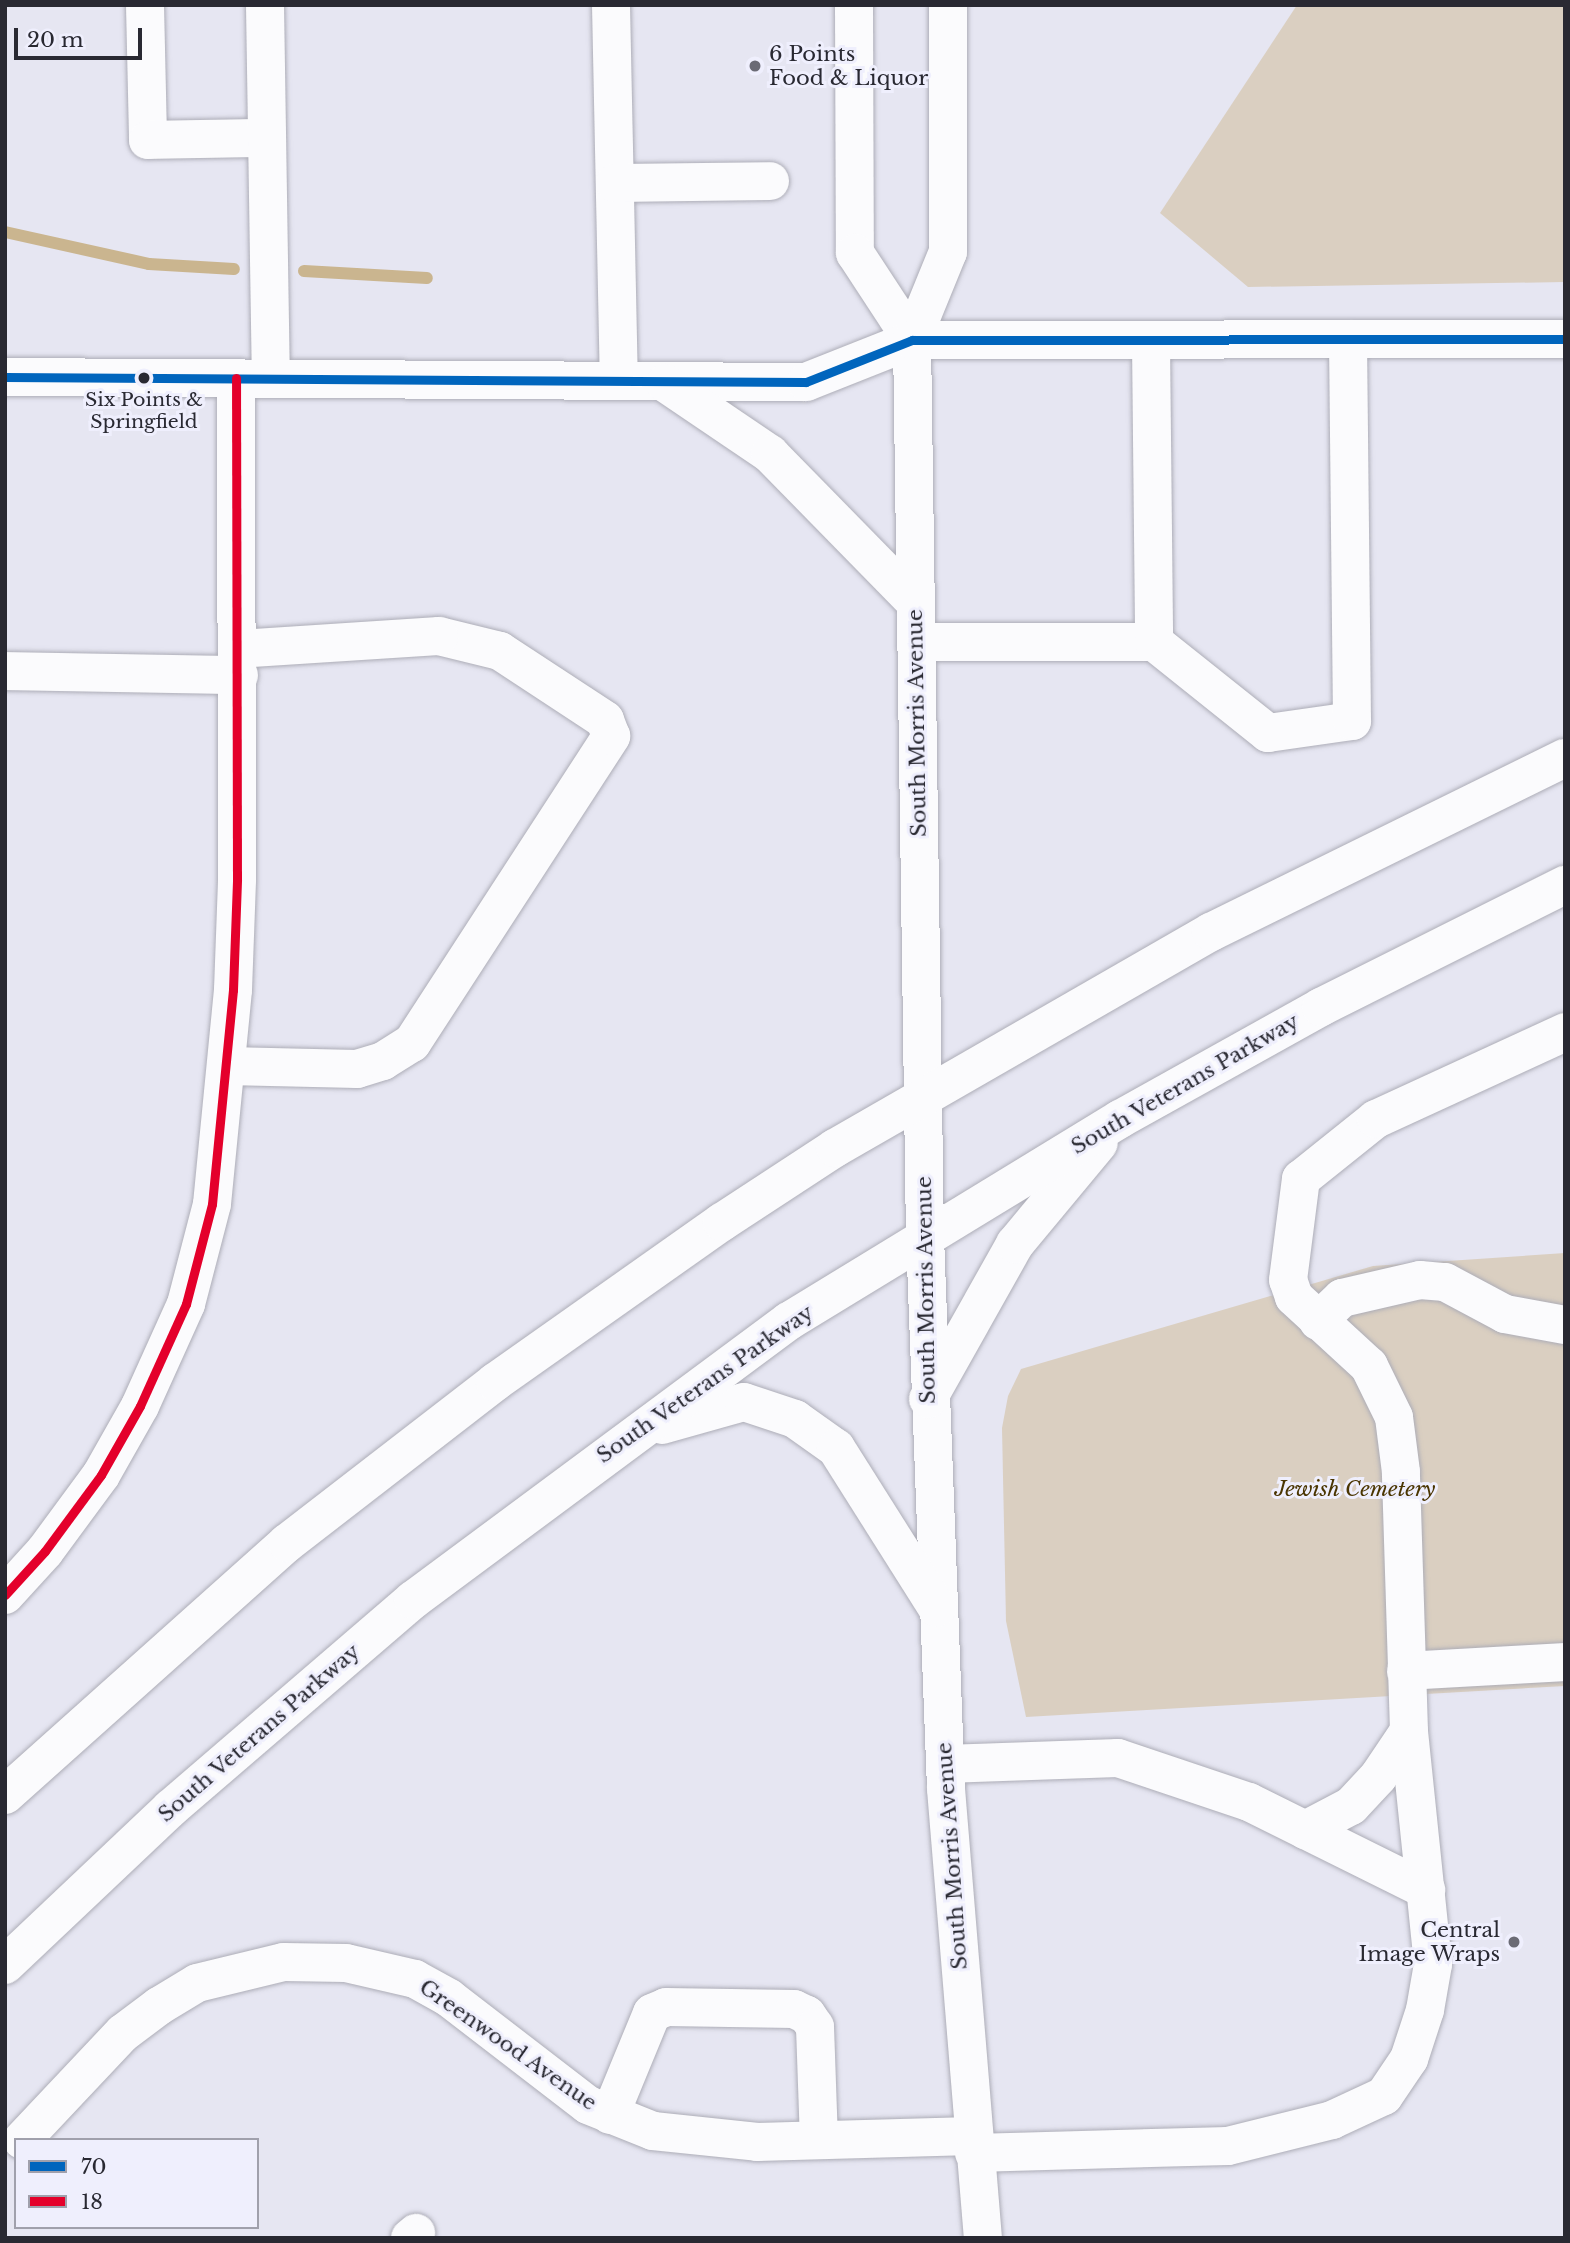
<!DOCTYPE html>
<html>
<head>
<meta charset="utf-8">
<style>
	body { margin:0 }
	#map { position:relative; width:1570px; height:2243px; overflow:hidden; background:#e6e6f2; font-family:"Libre Baskerville",serif }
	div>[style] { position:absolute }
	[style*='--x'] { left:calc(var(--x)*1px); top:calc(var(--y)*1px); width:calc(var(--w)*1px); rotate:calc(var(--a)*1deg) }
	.green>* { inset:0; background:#dacfc1 }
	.stream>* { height:12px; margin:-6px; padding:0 6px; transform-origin:6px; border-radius:6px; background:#cab58f }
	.roads { filter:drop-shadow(0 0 2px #adadb7) drop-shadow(0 0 2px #adadb7) }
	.minor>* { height:38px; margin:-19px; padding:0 19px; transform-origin:19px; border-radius:19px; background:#fbfbfd }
	.major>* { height:38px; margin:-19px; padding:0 19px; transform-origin:19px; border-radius:19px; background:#fbfbfd }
	.highway>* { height:38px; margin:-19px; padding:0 19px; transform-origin:19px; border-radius:19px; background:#fbfbfd }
	.bus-1>* { height:9px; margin:-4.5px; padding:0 4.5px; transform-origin:4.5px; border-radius:4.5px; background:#0065bd }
	.bus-2>* { height:9px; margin:-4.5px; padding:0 4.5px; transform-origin:4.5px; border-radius:4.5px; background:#e4002b }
	.dots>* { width:19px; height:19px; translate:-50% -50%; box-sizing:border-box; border:4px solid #efeffd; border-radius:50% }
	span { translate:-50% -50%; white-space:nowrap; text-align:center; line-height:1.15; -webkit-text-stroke:6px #efeffd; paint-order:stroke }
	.bus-label { font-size:19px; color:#292932 }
	.poi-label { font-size:21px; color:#292932 }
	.left { translate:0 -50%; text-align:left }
	.right { translate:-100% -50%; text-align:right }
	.street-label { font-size:21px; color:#292932 }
	.park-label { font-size:21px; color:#4a3501; font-style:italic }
	.frame { position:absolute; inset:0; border:7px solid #292932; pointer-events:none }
	.legend { position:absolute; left:14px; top:2138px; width:245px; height:91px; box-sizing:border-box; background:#efeffd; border:2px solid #a0a0ac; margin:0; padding:9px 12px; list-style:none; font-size:21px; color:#292932 }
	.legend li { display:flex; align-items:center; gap:14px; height:35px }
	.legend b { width:35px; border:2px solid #a0a0ac }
	.scale { position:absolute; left:14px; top:28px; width:128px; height:32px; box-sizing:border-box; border:4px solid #292932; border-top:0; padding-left:9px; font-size:21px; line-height:24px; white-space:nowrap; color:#292932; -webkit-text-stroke:5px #efeffd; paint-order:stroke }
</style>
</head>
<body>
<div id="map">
	<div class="green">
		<i style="clip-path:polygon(1297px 5px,1565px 5px,1565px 282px,1248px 287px,1160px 213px)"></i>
		<i style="clip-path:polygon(1565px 1253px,1565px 1686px,1026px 1717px,1006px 1621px,1002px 1428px,1008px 1396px,1021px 1369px,1373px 1266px)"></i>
	</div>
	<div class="stream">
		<i style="--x:5;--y:232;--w:148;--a:12.5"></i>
		<i style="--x:149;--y:264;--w:85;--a:3.4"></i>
		<i style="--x:304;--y:271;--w:123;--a:3.3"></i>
	</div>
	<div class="roads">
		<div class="minor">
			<i style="--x:145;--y:5;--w:135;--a:88.7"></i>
			<i style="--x:148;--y:140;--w:119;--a:-1"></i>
			<i style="--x:265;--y:5;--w:373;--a:89.1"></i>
			<i style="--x:611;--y:5;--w:376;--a:88.8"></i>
			<i style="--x:615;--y:183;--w:155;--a:-0.7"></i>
			<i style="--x:1151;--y:342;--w:300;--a:89.4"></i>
			<i style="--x:916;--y:642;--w:238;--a:0"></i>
			<i style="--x:1154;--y:642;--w:146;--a:38.6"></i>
			<i style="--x:1268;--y:733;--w:85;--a:-8.1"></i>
			<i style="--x:1352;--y:721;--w:382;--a:-90.6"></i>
			<i style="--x:5;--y:671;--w:234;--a:1"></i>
			<i style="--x:227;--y:1066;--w:130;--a:1.3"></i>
			<i style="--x:357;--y:1069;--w:27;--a:-17"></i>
			<i style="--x:383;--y:1061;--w:34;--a:-32"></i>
			<i style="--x:412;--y:1043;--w:366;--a:-57"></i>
			<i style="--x:611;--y:736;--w:17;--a:-111"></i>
			<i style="--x:605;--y:720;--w:126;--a:-146.7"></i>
			<i style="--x:500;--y:651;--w:63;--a:-166.2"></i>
			<i style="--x:439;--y:636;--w:200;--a:176.3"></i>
			<i style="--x:925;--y:1237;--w:552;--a:87.82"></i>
			<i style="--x:946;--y:1789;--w:451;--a:85.3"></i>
			<i style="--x:1318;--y:1321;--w:33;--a:-44"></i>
			<i style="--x:1342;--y:1298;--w:80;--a:-13"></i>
			<i style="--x:1420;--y:1280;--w:25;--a:5"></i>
			<i style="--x:1445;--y:1282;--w:68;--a:28.1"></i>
			<i style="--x:1505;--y:1314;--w:61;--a:10.4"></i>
			<i style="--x:5;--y:1595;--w:59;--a:-47.7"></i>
			<i style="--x:45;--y:1551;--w:94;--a:-53.6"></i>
			<i style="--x:101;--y:1475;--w:79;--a:-60.5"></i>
			<i style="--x:140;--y:1406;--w:112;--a:-65.7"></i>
			<i style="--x:186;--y:1304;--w:103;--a:-75.4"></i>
			<i style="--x:212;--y:1204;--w:215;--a:-84.4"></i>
			<i style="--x:233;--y:990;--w:111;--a:-87.9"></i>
			<i style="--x:237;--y:879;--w:501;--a:-90.11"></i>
			<i style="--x:1406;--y:1671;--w:159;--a:-3.2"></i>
			<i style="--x:945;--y:1764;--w:173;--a:-2"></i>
			<i style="--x:1118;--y:1758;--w:138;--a:18.6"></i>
			<i style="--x:1249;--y:1802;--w:198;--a:26.4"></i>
			<i style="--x:1305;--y:1830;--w:52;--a:-27.6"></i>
			<i style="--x:1351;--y:1806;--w:40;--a:-47"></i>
			<i style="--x:1378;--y:1777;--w:55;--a:-56"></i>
			<i style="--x:610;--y:2115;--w:110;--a:-67.6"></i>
			<i style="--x:652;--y:2013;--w:15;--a:-23"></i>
			<i style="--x:666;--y:2007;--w:128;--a:0.9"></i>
			<i style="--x:794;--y:2009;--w:14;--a:25"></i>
			<i style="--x:807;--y:2015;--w:14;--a:56"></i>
			<i style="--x:815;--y:2027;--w:113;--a:88"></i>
			<i style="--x:22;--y:2140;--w:147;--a:-46.7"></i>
			<i style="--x:123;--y:2033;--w:45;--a:-36.9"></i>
			<i style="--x:159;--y:2006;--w:44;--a:-31.2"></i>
			<i style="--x:197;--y:1983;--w:89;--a:-13.6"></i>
			<i style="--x:284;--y:1962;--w:62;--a:0.9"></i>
			<i style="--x:346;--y:1963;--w:71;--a:13.1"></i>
			<i style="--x:415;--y:1979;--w:39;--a:29"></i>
			<i style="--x:449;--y:1998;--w:175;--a:37.6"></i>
			<i style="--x:588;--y:2105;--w:70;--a:21.8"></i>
			<i style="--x:653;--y:2131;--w:105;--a:6"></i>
			<i style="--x:757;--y:2142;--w:215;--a:-1.6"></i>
			<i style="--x:974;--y:2153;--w:254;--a:-1.6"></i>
			<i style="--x:1228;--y:2146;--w:107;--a:-14"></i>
			<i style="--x:1332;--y:2120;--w:57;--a:-24.8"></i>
			<i style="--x:1384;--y:2096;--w:45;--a:-56"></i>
			<i style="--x:1409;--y:2059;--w:52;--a:-71.9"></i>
			<i style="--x:1425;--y:2010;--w:47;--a:-80.1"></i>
			<i style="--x:1433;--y:1964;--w:234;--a:-95.9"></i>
			<i style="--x:1409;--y:1731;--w:259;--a:-91.8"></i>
			<i style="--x:1401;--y:1472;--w:55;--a:-97.3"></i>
			<i style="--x:1394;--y:1417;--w:57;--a:-116.1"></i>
			<i style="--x:1369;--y:1366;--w:102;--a:-137.4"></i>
			<i style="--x:1294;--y:1297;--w:18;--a:-109"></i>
			<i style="--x:1288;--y:1280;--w:102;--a:-82.7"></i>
			<i style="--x:1301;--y:1179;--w:96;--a:-38.7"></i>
			<i style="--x:1376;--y:1119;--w:208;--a:-24.7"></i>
			<i style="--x:410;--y:2238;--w:8;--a:-40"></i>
		</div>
		<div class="major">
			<i style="--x:854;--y:5;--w:248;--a:89.8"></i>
			<i style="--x:855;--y:253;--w:104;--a:56.8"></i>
			<i style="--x:5;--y:377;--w:801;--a:0.36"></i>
			<i style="--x:806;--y:382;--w:114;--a:-21.6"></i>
			<i style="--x:665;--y:383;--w:127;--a:34.1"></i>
			<i style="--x:770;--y:454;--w:207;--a:45.6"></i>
			<i style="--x:925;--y:1237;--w:897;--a:-90.83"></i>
			<i style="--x:912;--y:340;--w:95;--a:-67.8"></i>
			<i style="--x:948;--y:252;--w:247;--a:-90"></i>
		</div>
		<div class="highway">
			<i style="--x:912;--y:340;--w:653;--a:-0.09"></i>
			<i style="--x:928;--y:1399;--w:178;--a:-60.7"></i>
			<i style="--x:1015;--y:1244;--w:131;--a:-50.3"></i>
			<i style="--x:662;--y:1425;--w:85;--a:-15.7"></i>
			<i style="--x:744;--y:1402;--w:54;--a:18.4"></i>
			<i style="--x:795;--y:1419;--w:50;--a:35.3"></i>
			<i style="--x:836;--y:1448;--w:189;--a:57.7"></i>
			<i style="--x:5;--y:1795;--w:378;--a:-41.8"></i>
			<i style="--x:287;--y:1543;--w:263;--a:-37.7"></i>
			<i style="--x:495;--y:1382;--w:278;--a:-35.2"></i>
			<i style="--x:722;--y:1222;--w:135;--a:-33.2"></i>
			<i style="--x:835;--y:1148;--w:434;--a:-29.9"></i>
			<i style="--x:1211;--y:932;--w:394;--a:-26.2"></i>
			<i style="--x:5;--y:1965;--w:228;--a:-43.4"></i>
			<i style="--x:171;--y:1808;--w:319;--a:-40.7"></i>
			<i style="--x:413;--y:1600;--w:468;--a:-36.6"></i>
			<i style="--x:789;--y:1321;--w:388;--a:-31.4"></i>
			<i style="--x:1120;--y:1119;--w:230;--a:-29.1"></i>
			<i style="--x:1321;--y:1007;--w:273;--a:-26.6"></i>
		</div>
	</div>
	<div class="bus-1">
		<i style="--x:5;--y:377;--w:801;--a:0.36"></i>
		<i style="--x:806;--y:382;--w:114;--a:-21.6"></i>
		<i style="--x:912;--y:340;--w:653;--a:-0.09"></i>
	</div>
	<div class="bus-2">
		<i style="--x:5;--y:1595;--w:59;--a:-47.7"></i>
		<i style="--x:45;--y:1551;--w:94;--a:-53.6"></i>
		<i style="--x:101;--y:1475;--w:79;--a:-60.5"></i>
		<i style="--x:140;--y:1406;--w:112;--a:-65.7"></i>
		<i style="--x:186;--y:1304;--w:103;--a:-75.4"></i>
		<i style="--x:212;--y:1204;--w:215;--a:-84.4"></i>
		<i style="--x:233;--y:990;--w:111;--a:-87.9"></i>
		<i style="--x:237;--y:879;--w:501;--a:-90.11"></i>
	</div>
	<div class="dots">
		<i style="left:755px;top:66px;background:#6b6b75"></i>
		<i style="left:144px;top:378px;background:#292932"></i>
		<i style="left:1514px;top:1942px;background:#6b6b75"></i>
	</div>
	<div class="bus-label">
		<span style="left:144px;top:411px">Six Points &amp;<br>Springfield</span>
	</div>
	<div class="poi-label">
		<span class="left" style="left:769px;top:66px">6 Points<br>Food &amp; Liquor</span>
		<span class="right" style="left:1500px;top:1942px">Central<br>Image Wraps</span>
	</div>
	<div class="street-label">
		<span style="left:917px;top:723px;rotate:-91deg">South Morris Avenue</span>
		<span style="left:1185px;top:1084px;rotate:-30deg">South Veterans Parkway</span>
		<span style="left:926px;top:1290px;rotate:-91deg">South Morris Avenue</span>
		<span style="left:705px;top:1384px;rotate:-35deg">South Veterans Parkway</span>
		<span style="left:259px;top:1733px;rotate:-41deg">South Veterans Parkway</span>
		<span style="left:952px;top:1856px;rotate:-94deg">South Morris Avenue</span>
		<span style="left:508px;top:2045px;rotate:35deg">Greenwood Avenue</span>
	</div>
	<div class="park-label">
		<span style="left:1355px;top:1489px">Jewish Cemetery</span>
	</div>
	<div class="frame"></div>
	<ul class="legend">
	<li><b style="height:9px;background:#0065bd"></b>70</li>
	<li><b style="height:9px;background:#e4002b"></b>18</li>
	</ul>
	<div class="scale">20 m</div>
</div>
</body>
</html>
